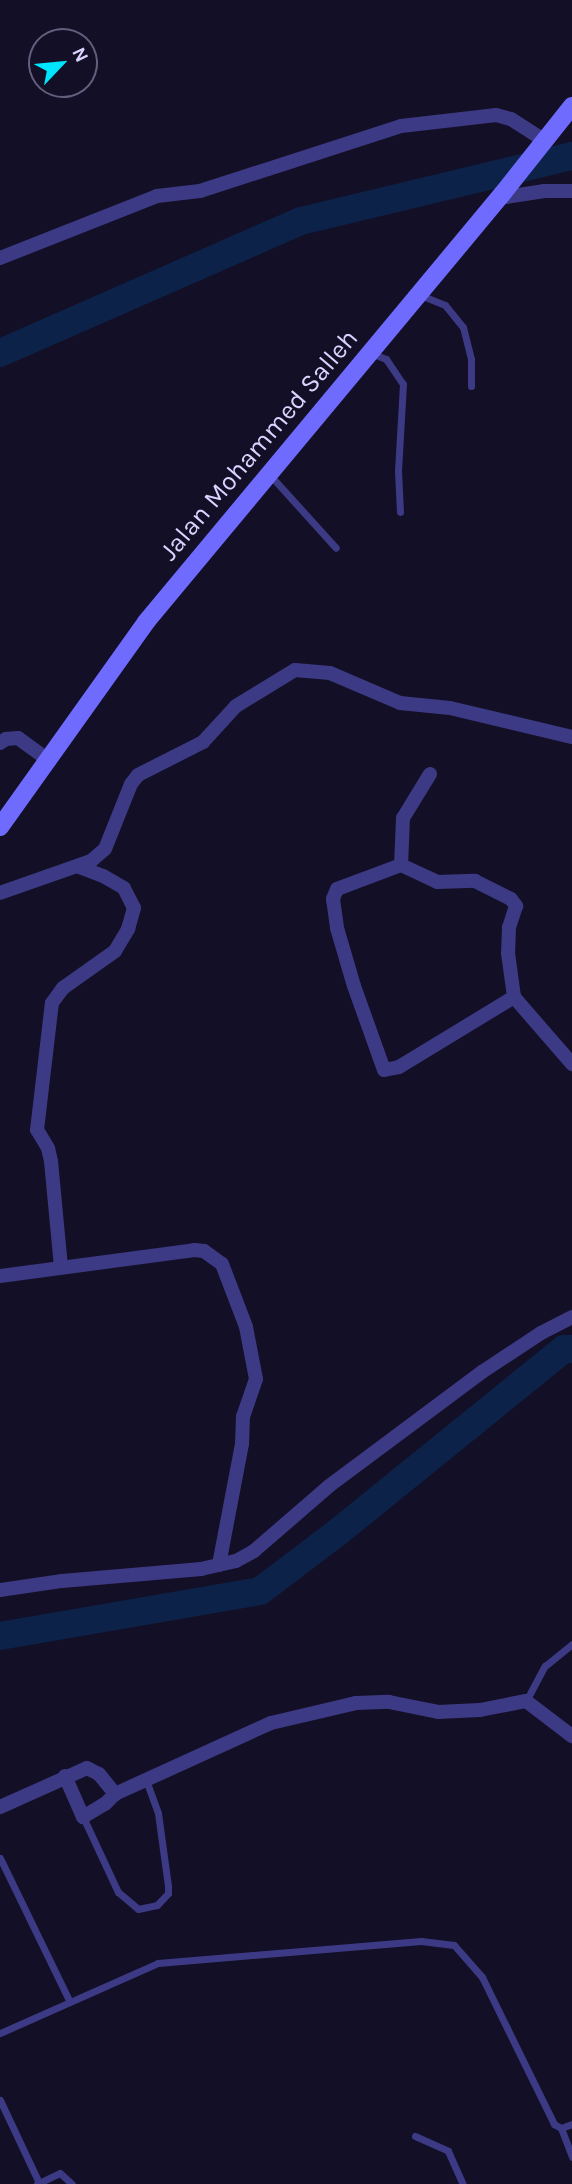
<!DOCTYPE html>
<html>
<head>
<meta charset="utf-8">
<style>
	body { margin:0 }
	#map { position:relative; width:572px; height:2184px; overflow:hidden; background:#130f26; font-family:Karla,sans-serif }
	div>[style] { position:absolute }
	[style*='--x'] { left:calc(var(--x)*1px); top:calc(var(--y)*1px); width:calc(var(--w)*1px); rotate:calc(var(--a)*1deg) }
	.river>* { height:28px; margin:-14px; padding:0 14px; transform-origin:14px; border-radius:14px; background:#0c2248 }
	.service>* { height:7px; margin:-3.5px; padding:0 3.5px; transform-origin:3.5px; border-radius:3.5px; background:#3d3a85 }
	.minor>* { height:14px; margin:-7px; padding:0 7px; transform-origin:7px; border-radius:7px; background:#3d3a85 }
	.secondary>* { height:18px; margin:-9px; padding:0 9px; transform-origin:9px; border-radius:9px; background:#6f6bff }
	span { translate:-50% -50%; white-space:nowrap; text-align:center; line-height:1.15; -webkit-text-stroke:5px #130f26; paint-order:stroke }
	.street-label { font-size:26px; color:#d9d4ff }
	.north { position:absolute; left:28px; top:28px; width:70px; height:70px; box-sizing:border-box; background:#130f26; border:2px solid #625e7d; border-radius:50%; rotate:64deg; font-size:19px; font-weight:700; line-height:28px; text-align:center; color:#d9d4ff }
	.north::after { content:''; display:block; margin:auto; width:24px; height:32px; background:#00e5ff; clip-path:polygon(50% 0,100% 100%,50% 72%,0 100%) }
</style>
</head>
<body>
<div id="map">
	<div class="river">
		<i style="--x:0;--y:353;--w:329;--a:-23.7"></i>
		<i style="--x:301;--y:221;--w:279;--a:-13.5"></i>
		<i style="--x:0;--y:1636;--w:264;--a:-9.8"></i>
		<i style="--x:260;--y:1591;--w:98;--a:-37.1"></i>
		<i style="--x:338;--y:1532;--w:291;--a:-39"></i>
		<i style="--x:564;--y:1349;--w:8;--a:0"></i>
	</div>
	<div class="service">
		<i style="--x:420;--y:295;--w:27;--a:22"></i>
		<i style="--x:445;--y:305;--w:28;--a:51"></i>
		<i style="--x:463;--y:327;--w:33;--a:76"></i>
		<i style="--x:471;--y:359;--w:27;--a:90"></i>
		<i style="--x:371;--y:353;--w:16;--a:22"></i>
		<i style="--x:386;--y:359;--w:30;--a:56"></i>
		<i style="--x:403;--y:384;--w:87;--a:93.3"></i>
		<i style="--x:398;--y:471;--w:41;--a:87.2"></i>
		<i style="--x:270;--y:475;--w:98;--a:47.9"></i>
		<i style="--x:526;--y:1701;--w:40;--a:-62"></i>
		<i style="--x:545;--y:1666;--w:35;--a:-39"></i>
		<i style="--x:83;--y:1817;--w:83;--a:65"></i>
		<i style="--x:118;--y:1892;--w:26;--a:40"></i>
		<i style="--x:138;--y:1909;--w:19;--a:-12"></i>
		<i style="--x:157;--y:1905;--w:16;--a:-47"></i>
		<i style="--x:168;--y:1893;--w:7;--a:-90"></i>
		<i style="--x:168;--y:1886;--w:74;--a:-97.8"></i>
		<i style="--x:158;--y:1813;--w:35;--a:-110"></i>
		<i style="--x:0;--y:1858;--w:160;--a:64.1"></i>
		<i style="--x:0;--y:2033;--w:173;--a:-23.9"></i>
		<i style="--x:158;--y:1963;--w:264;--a:-4.8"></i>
		<i style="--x:421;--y:1941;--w:33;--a:7"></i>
		<i style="--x:454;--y:1945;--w:43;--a:48.8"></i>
		<i style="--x:482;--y:1977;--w:164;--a:63.9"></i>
		<i style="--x:554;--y:2124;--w:8;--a:30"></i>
		<i style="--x:561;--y:2128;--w:12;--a:-20"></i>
		<i style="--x:0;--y:2100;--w:92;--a:64.8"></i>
		<i style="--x:561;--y:2128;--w:31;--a:69"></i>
		<i style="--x:415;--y:2136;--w:36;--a:24"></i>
		<i style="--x:448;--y:2151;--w:36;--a:66"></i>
		<i style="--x:37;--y:2184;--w:25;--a:-26"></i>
		<i style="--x:60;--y:2173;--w:16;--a:43"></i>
	</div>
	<div class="minor">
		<i style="--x:499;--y:198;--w:46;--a:-8.8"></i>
		<i style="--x:544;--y:191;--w:28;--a:0"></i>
		<i style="--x:0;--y:258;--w:169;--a:-21.5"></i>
		<i style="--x:157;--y:196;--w:43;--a:-6.6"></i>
		<i style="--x:200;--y:191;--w:211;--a:-17.9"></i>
		<i style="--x:401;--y:126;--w:96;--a:-6.6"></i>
		<i style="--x:496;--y:115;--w:16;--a:15"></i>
		<i style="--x:511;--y:119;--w:40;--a:32.9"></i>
		<i style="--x:0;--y:743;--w:7;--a:-34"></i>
		<i style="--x:6;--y:739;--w:12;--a:-5"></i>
		<i style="--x:18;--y:738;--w:39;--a:36"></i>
		<i style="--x:430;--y:774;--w:52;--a:121.5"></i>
		<i style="--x:403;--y:818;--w:47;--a:92.4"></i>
		<i style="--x:401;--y:865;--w:68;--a:159.4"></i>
		<i style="--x:337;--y:889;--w:11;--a:112"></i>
		<i style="--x:333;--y:899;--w:29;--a:82"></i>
		<i style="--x:337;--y:928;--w:60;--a:73.7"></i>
		<i style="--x:354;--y:986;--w:89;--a:70.3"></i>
		<i style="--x:384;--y:1070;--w:15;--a:-11"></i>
		<i style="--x:399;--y:1067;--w:135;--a:-31.3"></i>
		<i style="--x:401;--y:865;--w:40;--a:25"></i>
		<i style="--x:437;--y:882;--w:38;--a:-2"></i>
		<i style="--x:475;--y:881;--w:40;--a:26.6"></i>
		<i style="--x:511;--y:899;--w:9;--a:54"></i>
		<i style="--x:516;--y:906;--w:22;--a:108"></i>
		<i style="--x:509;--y:927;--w:26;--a:92"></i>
		<i style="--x:508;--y:953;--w:44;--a:82.2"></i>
		<i style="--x:514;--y:997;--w:89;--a:49.1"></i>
		<i style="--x:0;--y:893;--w:96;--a:-19.4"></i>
		<i style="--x:91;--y:861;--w:18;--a:-41"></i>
		<i style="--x:105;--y:849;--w:70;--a:-68.2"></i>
		<i style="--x:131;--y:784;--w:11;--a:-52"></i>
		<i style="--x:138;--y:775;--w:73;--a:-26.9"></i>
		<i style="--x:203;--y:742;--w:49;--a:-47.5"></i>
		<i style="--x:236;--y:706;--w:69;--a:-31.4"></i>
		<i style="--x:295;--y:670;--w:35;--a:5"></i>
		<i style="--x:330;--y:673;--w:76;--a:23.2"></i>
		<i style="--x:400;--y:703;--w:50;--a:5.7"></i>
		<i style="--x:450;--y:708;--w:125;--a:13.4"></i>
		<i style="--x:61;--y:1267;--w:106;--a:-95.4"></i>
		<i style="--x:51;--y:1161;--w:13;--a:-103"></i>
		<i style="--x:48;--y:1148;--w:21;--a:-121"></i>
		<i style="--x:37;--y:1130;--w:128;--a:-83.3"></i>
		<i style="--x:52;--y:1003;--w:19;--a:-54"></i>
		<i style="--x:63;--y:988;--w:64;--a:-35.4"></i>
		<i style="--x:115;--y:951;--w:26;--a:-59"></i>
		<i style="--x:128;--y:929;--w:22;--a:-74"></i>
		<i style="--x:134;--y:908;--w:22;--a:-117"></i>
		<i style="--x:124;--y:888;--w:24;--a:-150"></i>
		<i style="--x:103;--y:876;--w:26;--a:-159"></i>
		<i style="--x:0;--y:1276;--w:196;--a:-7.6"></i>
		<i style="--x:194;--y:1250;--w:10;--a:6"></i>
		<i style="--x:204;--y:1251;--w:22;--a:36"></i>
		<i style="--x:222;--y:1264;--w:67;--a:69.1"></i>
		<i style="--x:246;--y:1327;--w:53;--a:79.1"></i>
		<i style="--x:256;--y:1379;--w:39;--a:109"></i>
		<i style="--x:243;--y:1416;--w:28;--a:92"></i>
		<i style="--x:242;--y:1444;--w:123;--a:100.8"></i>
		<i style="--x:0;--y:1590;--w:63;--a:-8.3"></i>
		<i style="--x:62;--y:1581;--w:140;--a:-4.9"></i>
		<i style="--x:201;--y:1569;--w:36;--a:-13"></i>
		<i style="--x:236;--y:1561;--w:21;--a:-29"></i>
		<i style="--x:254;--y:1551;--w:99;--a:-40.9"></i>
		<i style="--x:329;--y:1486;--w:191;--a:-36.7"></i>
		<i style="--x:482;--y:1372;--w:71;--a:-33.5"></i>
		<i style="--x:541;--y:1333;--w:35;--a:-27"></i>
		<i style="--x:65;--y:1776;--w:45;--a:66.3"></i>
		<i style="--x:83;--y:1817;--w:26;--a:-31"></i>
		<i style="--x:105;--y:1804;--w:14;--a:-45"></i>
		<i style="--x:0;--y:1807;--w:95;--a:-24.1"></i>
		<i style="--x:87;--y:1768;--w:13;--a:27"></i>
		<i style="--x:99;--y:1774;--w:26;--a:51"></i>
		<i style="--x:115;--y:1794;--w:171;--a:-24.5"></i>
		<i style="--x:271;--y:1723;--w:87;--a:-13.2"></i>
		<i style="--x:356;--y:1703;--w:33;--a:-2"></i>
		<i style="--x:389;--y:1702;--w:50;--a:11.5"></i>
		<i style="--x:438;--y:1712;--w:42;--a:-2.7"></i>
		<i style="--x:480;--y:1710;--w:47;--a:-11.1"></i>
		<i style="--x:526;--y:1701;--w:58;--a:37.3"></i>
	</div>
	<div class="secondary">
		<i style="--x:0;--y:827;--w:252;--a:-54.5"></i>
		<i style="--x:146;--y:622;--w:558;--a:-50.23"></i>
		<i style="--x:503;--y:193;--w:111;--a:-51.6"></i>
	</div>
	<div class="street-label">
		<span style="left:259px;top:445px;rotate:-50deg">Jalan Mohammed Salleh</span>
	</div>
	<div class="north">N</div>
</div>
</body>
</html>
